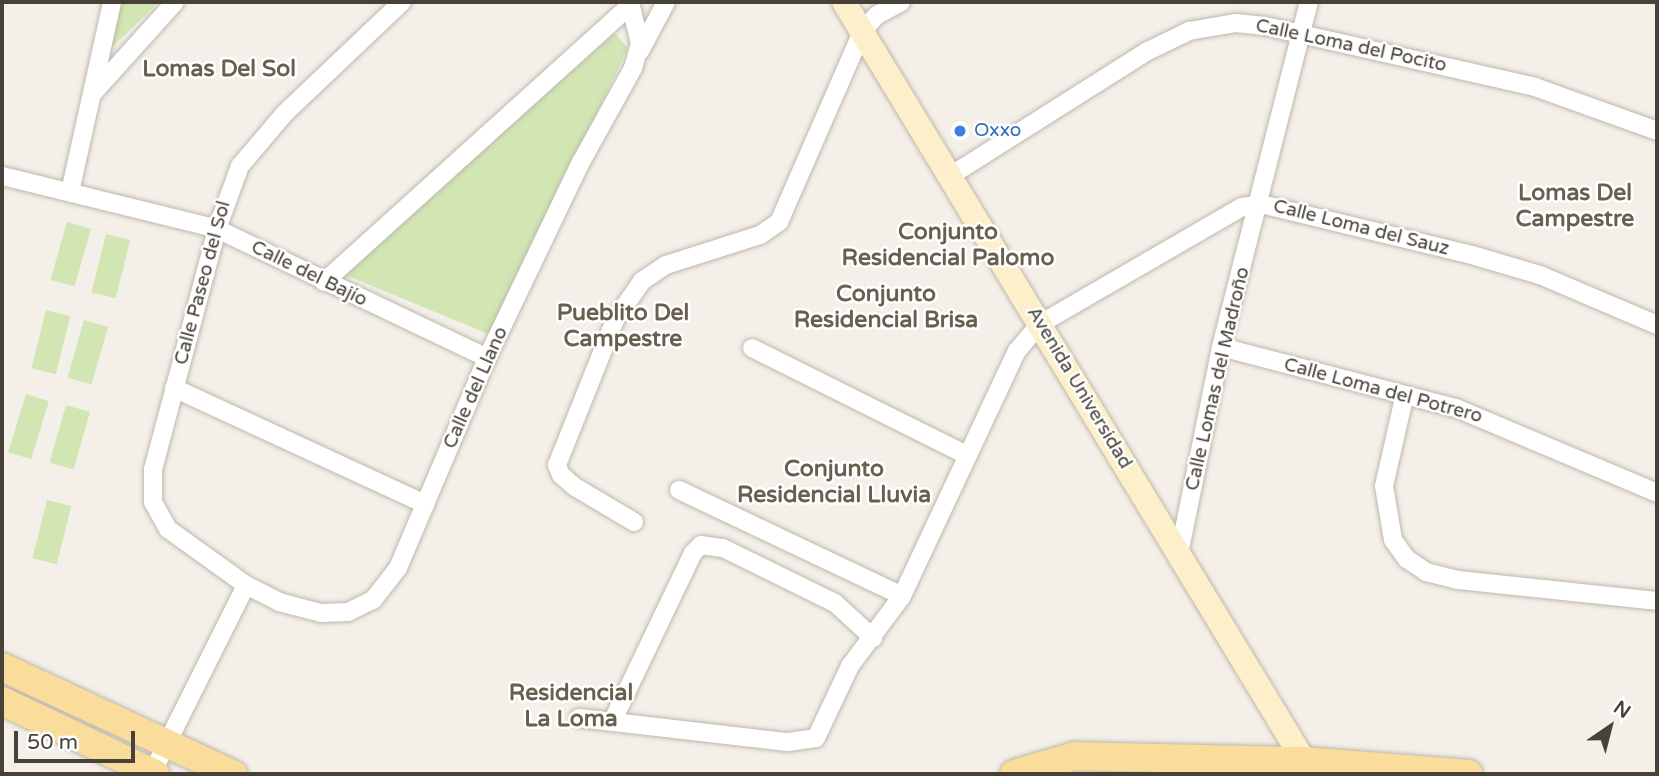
<!DOCTYPE html>
<html>
<head>
<meta charset="utf-8">
<style>
	body { margin:0 }
	#map { position:relative; width:1659px; height:776px; overflow:hidden; background:#f4f0e9; font-family:"Varela Round",sans-serif }
	div>[style] { position:absolute }
	[style*='--x'] { left:calc(var(--x)*1px); top:calc(var(--y)*1px); width:calc(var(--w)*1px); rotate:calc(var(--a)*1deg) }
	.green>* { inset:0; background:#d1e6b3; transform-origin:0 0 }
	.roads { filter:drop-shadow(0 0 2px #bfb7ac) drop-shadow(0 0 2px #bfb7ac) }
	.street>* { height:18px; margin:-9px; padding:0 9px; transform-origin:9px; border-radius:9px; background:#fff }
	.secondary>* { height:24px; margin:-12px; padding:0 12px; transform-origin:12px; border-radius:12px; background:#fdefca }
	.primary>* { height:28px; margin:-14px; padding:0 14px; transform-origin:14px; border-radius:14px; background:#fadc9b }
	.dots>* { width:19px; height:19px; translate:-50% -50%; box-sizing:border-box; border:4px solid #fff; border-radius:50% }
	span { translate:-50% -50%; white-space:nowrap; text-align:center; line-height:1.15; -webkit-text-stroke:5px #fff; paint-order:stroke }
	.street-label { font-size:19px; color:#474138 }
	.shop-label { font-size:19px; color:#366cbe }
	.left { translate:0 -50%; text-align:left }
	.quarter-label { font-size:23px; color:#6a5e4f; font-weight:700 }
	.frame { position:absolute; inset:0; border:4px solid #474138; pointer-events:none }
	.north { position:absolute; left:1575px; top:692px; width:70px; height:70px; -webkit-text-stroke:5px #fff; paint-order:stroke; rotate:35deg; font-size:19px; font-weight:700; line-height:28px; text-align:center; color:#474138 }
	.north::after { content:''; display:block; margin:auto; width:24px; height:32px; background:#474138; clip-path:polygon(50% 0,100% 100%,50% 72%,0 100%) }
	.scale { position:absolute; left:14px; top:731px; width:121px; height:32px; box-sizing:border-box; border:4px solid #474138; border-top:0; padding-left:9px; font-size:21px; line-height:24px; white-space:nowrap; color:#474138; -webkit-text-stroke:5px #fff; paint-order:stroke }
</style>
</head>
<body>
<div id="map">
	<div class="green">
		<i style="clip-path:polygon(119px 2px,159px 2px,108px 51px)"></i>
		<i style="clip-path:polygon(615px 33px,628px 48px,491px 335px,343px 274px)"></i>
		<i style="left:67px;top:222px;width:25px;height:60px;rotate:16deg"></i>
		<i style="left:106px;top:234px;width:25px;height:60px;rotate:14deg"></i>
		<i style="left:46px;top:310px;width:25px;height:60px;rotate:14deg"></i>
		<i style="left:84px;top:320px;width:25px;height:60px;rotate:16deg"></i>
		<i style="left:26px;top:394px;width:24px;height:61px;rotate:17deg"></i>
		<i style="left:66px;top:405px;width:25px;height:60px;rotate:16deg"></i>
		<i style="left:47px;top:500px;width:25px;height:60px;rotate:14deg"></i>
	</div>
	<div class="roads">
		<div class="street">
			<i style="--x:402;--y:2;--w:161;--a:136.5"></i>
			<i style="--x:285;--y:113;--w:70;--a:130.3"></i>
			<i style="--x:240;--y:166;--w:67;--a:110.1"></i>
			<i style="--x:217;--y:229;--w:248;--a:104.9"></i>
			<i style="--x:153;--y:469;--w:33;--a:90"></i>
			<i style="--x:153;--y:502;--w:31;--a:61"></i>
			<i style="--x:168;--y:529;--w:96;--a:35.7"></i>
			<i style="--x:246;--y:585;--w:37;--a:27"></i>
			<i style="--x:279;--y:602;--w:43;--a:14.7"></i>
			<i style="--x:321;--y:613;--w:27;--a:-2"></i>
			<i style="--x:348;--y:612;--w:28;--a:-26"></i>
			<i style="--x:373;--y:600;--w:41;--a:-52"></i>
			<i style="--x:398;--y:568;--w:228;--a:-67"></i>
			<i style="--x:487;--y:358;--w:217;--a:-64.4"></i>
			<i style="--x:581;--y:162;--w:107;--a:-61"></i>
			<i style="--x:633;--y:68;--w:25;--a:-74"></i>
			<i style="--x:640;--y:44;--w:43;--a:-103.4"></i>
			<i style="--x:640;--y:51;--w:55;--a:-62"></i>
			<i style="--x:93;--y:93;--w:122;--a:-48"></i>
			<i style="--x:2;--y:176;--w:221;--a:13.8"></i>
			<i style="--x:217;--y:229;--w:299;--a:25.5"></i>
			<i style="--x:950;--y:176;--w:234;--a:-32.3"></i>
			<i style="--x:1148;--y:51;--w:46;--a:-26"></i>
			<i style="--x:1189;--y:31;--w:48;--a:-9.7"></i>
			<i style="--x:1236;--y:23;--w:29;--a:6"></i>
			<i style="--x:1265;--y:26;--w:277;--a:12.7"></i>
			<i style="--x:1535;--y:87;--w:130;--a:19.8"></i>
			<i style="--x:70;--y:192;--w:195;--a:-77.5"></i>
			<i style="--x:324;--y:282;--w:413;--a:-42.1"></i>
			<i style="--x:1221;--y:347;--w:243;--a:14.6"></i>
			<i style="--x:1456;--y:408;--w:218;--a:22.9"></i>
			<i style="--x:752;--y:348;--w:240;--a:26.5"></i>
			<i style="--x:174;--y:388;--w:277;--a:24.8"></i>
			<i style="--x:1404;--y:398;--w:90;--a:102.8"></i>
			<i style="--x:1384;--y:486;--w:55;--a:80.5"></i>
			<i style="--x:1393;--y:540;--w:24;--a:54"></i>
			<i style="--x:1407;--y:559;--w:23;--a:34"></i>
			<i style="--x:1426;--y:572;--w:33;--a:14"></i>
			<i style="--x:1458;--y:580;--w:200;--a:6"></i>
			<i style="--x:679;--y:490;--w:247;--a:25.4"></i>
			<i style="--x:634;--y:522;--w:69;--a:-149.3"></i>
			<i style="--x:575;--y:487;--w:18;--a:-139"></i>
			<i style="--x:561;--y:475;--w:11;--a:-112"></i>
			<i style="--x:557;--y:465;--w:156;--a:-68.2"></i>
			<i style="--x:615;--y:320;--w:47;--a:-55.3"></i>
			<i style="--x:642;--y:281;--w:29;--a:-34"></i>
			<i style="--x:666;--y:265;--w:99;--a:-17.7"></i>
			<i style="--x:760;--y:235;--w:23;--a:-34"></i>
			<i style="--x:779;--y:222;--w:207;--a:-66.4"></i>
			<i style="--x:862;--y:32;--w:23;--a:-49"></i>
			<i style="--x:877;--y:15;--w:27;--a:-28"></i>
			<i style="--x:1179;--y:554;--w:211;--a:-78.5"></i>
			<i style="--x:1221;--y:347;--w:356;--a:-75.7"></i>
			<i style="--x:579;--y:718;--w:210;--a:6.6"></i>
			<i style="--x:788;--y:742;--w:28;--a:-8"></i>
			<i style="--x:816;--y:738;--w:80;--a:-64.7"></i>
			<i style="--x:850;--y:666;--w:87;--a:-53.4"></i>
			<i style="--x:902;--y:596;--w:271;--a:-64.9"></i>
			<i style="--x:1017;--y:351;--w:35;--a:-50"></i>
			<i style="--x:1040;--y:324;--w:233;--a:-30.1"></i>
			<i style="--x:1242;--y:207;--w:19;--a:-9"></i>
			<i style="--x:1261;--y:204;--w:217;--a:13.6"></i>
			<i style="--x:1472;--y:255;--w:71;--a:16.4"></i>
			<i style="--x:1540;--y:275;--w:127;--a:23.1"></i>
			<i style="--x:612;--y:722;--w:187;--a:-64.4"></i>
			<i style="--x:693;--y:553;--w:11;--a:-45"></i>
			<i style="--x:701;--y:545;--w:22;--a:8"></i>
			<i style="--x:723;--y:548;--w:125;--a:26.2"></i>
			<i style="--x:835;--y:603;--w:52;--a:42.6"></i>
			<i style="--x:152;--y:773;--w:210;--a:-63.4"></i>
		</div>
		<div class="secondary">
			<i style="--x:844;--y:2;--w:903;--a:58.78"></i>
		</div>
		<div class="primary">
			<i style="--x:2;--y:667;--w:255;--a:24.9"></i>
			<i style="--x:2;--y:701;--w:170;--a:25.5"></i>
			<i style="--x:1014;--y:774;--w:64;--a:-16.4"></i>
			<i style="--x:1075;--y:756;--w:229;--a:1.3"></i>
			<i style="--x:1304;--y:761;--w:165;--a:4.5"></i>
		</div>
	</div>
	<div class="dots">
		<i style="left:960px;top:131px;background:#3f7fe0"></i>
	</div>
	<div class="street-label">
		<span style="left:1351px;top:46px;rotate:12deg">Calle Loma del Pocito</span>
		<span style="left:1361px;top:228px;rotate:14deg">Calle Loma del Sauz</span>
		<span style="left:309px;top:274px;rotate:26deg">Calle del Bajío</span>
		<span style="left:203px;top:283px;rotate:-75deg">Calle Paseo del Sol</span>
		<span style="left:1218px;top:379px;rotate:-77deg">Calle Lomas del Madroño</span>
		<span style="left:476px;top:388px;rotate:-66deg">Calle del Llano</span>
		<span style="left:1079px;top:388px;rotate:59deg">Avenida Universidad</span>
		<span style="left:1383px;top:391px;rotate:15deg">Calle Loma del Potrero</span>
	</div>
	<div class="shop-label">
		<span class="left" style="left:974px;top:131px">Oxxo</span>
	</div>
	<div class="quarter-label">
		<span style="left:219px;top:69px">Lomas Del Sol</span>
		<span style="left:1575px;top:206px">Lomas Del<br>Campestre</span>
		<span style="left:948px;top:245px">Conjunto<br>Residencial Palomo</span>
		<span style="left:886px;top:307px">Conjunto<br>Residencial Brisa</span>
		<span style="left:623px;top:326px">Pueblito Del<br>Campestre</span>
		<span style="left:834px;top:482px">Conjunto<br>Residencial Lluvia</span>
		<span style="left:571px;top:706px">Residencial<br>La Loma</span>
	</div>
	<div class="frame"></div>
	<div class="north">N</div>
	<div class="scale">50 m</div>
</div>
</body>
</html>
